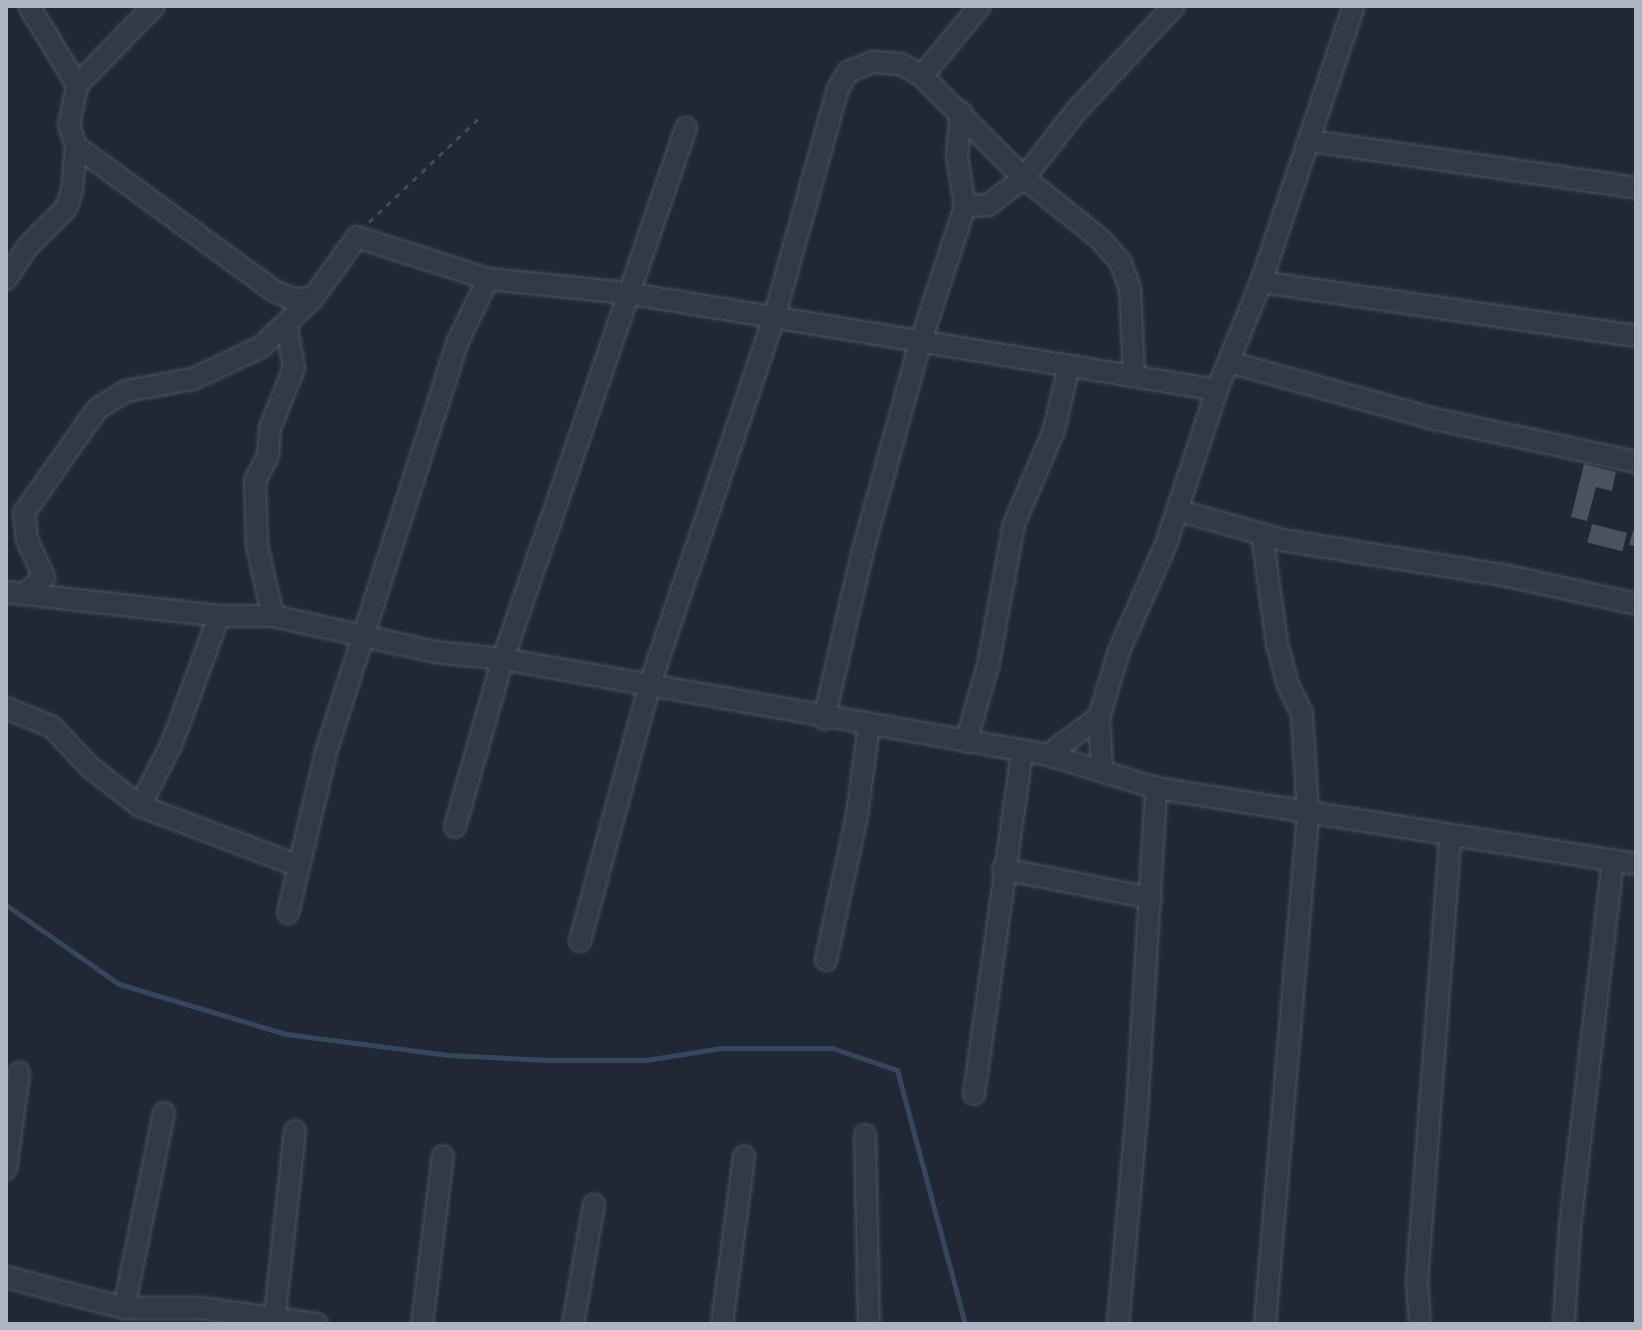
<!DOCTYPE html>
<html>
<head>
<meta charset="utf-8">
<style>
	body { margin:0 }
	#map { position:relative; width:1642px; height:1330px; overflow:hidden; background:#202835; font-family:"PT Sans Narrow",sans-serif }
	div>[style] { position:absolute }
	[style*='--x'] { left:calc(var(--x)*1px); top:calc(var(--y)*1px); width:calc(var(--w)*1px); rotate:calc(var(--a)*1deg) }
	.stream>* { height:5px; margin:-2.5px; padding:0 2.5px; transform-origin:2.5px; border-radius:2.5px; background:#36465d }
	.building>* { inset:0; background:#485261; transform-origin:0 0 }
	.path>* { height:3px; margin-top:-1.5px; transform-origin:0; background:repeating-linear-gradient(90deg,#3f5053 0 6px,transparent 0 12px) }
	.roads { filter:drop-shadow(0 0 2px #4e5560) drop-shadow(0 0 2px #4e5560) }
	.street>* { height:20px; margin:-10px; padding:0 10px; transform-origin:10px; border-radius:10px; background:#333a45 }
	span { translate:-50% -50%; white-space:nowrap; text-align:center; line-height:1.15; -webkit-text-stroke:7px #191f2a; paint-order:stroke }
	.frame { position:absolute; inset:0; border:8px solid #adb5c2; pointer-events:none }
</style>
</head>
<body>
<div id="map">
	<div class="stream">
		<i style="--x:6;--y:905;--w:138;--a:35"></i>
		<i style="--x:119;--y:984;--w:174;--a:16.7"></i>
		<i style="--x:286;--y:1034;--w:163;--a:7.4"></i>
		<i style="--x:448;--y:1055;--w:99;--a:2.9"></i>
		<i style="--x:547;--y:1060;--w:99;--a:0"></i>
		<i style="--x:646;--y:1060;--w:76;--a:-9.1"></i>
		<i style="--x:721;--y:1048;--w:111;--a:0"></i>
		<i style="--x:832;--y:1048;--w:69;--a:18.7"></i>
		<i style="--x:897;--y:1070;--w:263;--a:75"></i>
	</div>
	<div class="building">
		<i style="clip-path:polygon(1584px 464px,1616px 472px,1612px 491px,1596px 487px,1587px 521px,1571px 517px)"></i>
		<i style="left:1592px;top:524px;width:36px;height:19px;rotate:14deg"></i>
		<i style="clip-path:polygon(1633px 531px,1636px 532px,1636px 546px,1629px 545px)"></i>
	</div>
	<div class="path">
		<i style="--x:369;--y:222;--w:156;--a:-43.4"></i>
	</div>
	<div class="roads">
		<div class="street">
			<i style="--x:29;--y:6;--w:92;--a:58.7"></i>
			<i style="--x:922;--y:76;--w:91;--a:-50.4"></i>
			<i style="--x:961;--y:112;--w:44;--a:95.2"></i>
			<i style="--x:957;--y:156;--w:51;--a:80.9"></i>
			<i style="--x:1311;--y:141;--w:328;--a:8.2"></i>
			<i style="--x:76;--y:146;--w:245;--a:36.2"></i>
			<i style="--x:274;--y:291;--w:21;--a:23"></i>
			<i style="--x:293;--y:299;--w:20;--a:-3"></i>
			<i style="--x:6;--y:279;--w:40;--a:-56"></i>
			<i style="--x:28;--y:246;--w:54;--a:-45"></i>
			<i style="--x:66;--y:208;--w:18;--a:-71"></i>
			<i style="--x:72;--y:191;--w:45;--a:-84.9"></i>
			<i style="--x:76;--y:146;--w:21;--a:-109"></i>
			<i style="--x:69;--y:126;--w:42;--a:-79"></i>
			<i style="--x:77;--y:85;--w:110;--a:-45.7"></i>
			<i style="--x:1261;--y:282;--w:379;--a:8.2"></i>
			<i style="--x:1229;--y:362;--w:214;--a:15.5"></i>
			<i style="--x:1435;--y:419;--w:206;--a:12.1"></i>
			<i style="--x:1177;--y:510;--w:109;--a:15.9"></i>
			<i style="--x:1282;--y:540;--w:224;--a:9"></i>
			<i style="--x:1503;--y:575;--w:136;--a:12.3"></i>
			<i style="--x:1262;--y:534;--w:111;--a:82.2"></i>
			<i style="--x:1277;--y:644;--w:42;--a:75"></i>
			<i style="--x:1288;--y:685;--w:32;--a:64"></i>
			<i style="--x:1302;--y:714;--w:101;--a:86.6"></i>
			<i style="--x:1308;--y:815;--w:511;--a:94.83"></i>
			<i style="--x:6;--y:592;--w:214;--a:6.4"></i>
			<i style="--x:219;--y:616;--w:54;--a:0"></i>
			<i style="--x:273;--y:616;--w:166;--a:12.5"></i>
			<i style="--x:435;--y:652;--w:68;--a:5.9"></i>
			<i style="--x:503;--y:659;--w:553;--a:9.99"></i>
			<i style="--x:1048;--y:755;--w:113;--a:17"></i>
			<i style="--x:1156;--y:788;--w:486;--a:9"></i>
			<i style="--x:26;--y:593;--w:24;--a:-42"></i>
			<i style="--x:44;--y:577;--w:41;--a:-114.7"></i>
			<i style="--x:27;--y:540;--w:27;--a:-96"></i>
			<i style="--x:24;--y:513;--w:127;--a:-54.9"></i>
			<i style="--x:97;--y:409;--w:34;--a:-32"></i>
			<i style="--x:126;--y:391;--w:68;--a:-10.2"></i>
			<i style="--x:193;--y:379;--w:75;--a:-25.2"></i>
			<i style="--x:261;--y:347;--w:71;--a:-43.3"></i>
			<i style="--x:313;--y:298;--w:75;--a:-54.2"></i>
			<i style="--x:357;--y:237;--w:138;--a:17.8"></i>
			<i style="--x:488;--y:279;--w:139;--a:5.8"></i>
			<i style="--x:626;--y:293;--w:599;--a:9.32"></i>
			<i style="--x:273;--y:616;--w:72;--a:-102.9"></i>
			<i style="--x:257;--y:546;--w:65;--a:-91.8"></i>
			<i style="--x:255;--y:481;--w:28;--a:-63"></i>
			<i style="--x:268;--y:456;--w:28;--a:-86"></i>
			<i style="--x:270;--y:428;--w:65;--a:-68.2"></i>
			<i style="--x:294;--y:368;--w:41;--a:-99.9"></i>
			<i style="--x:6;--y:708;--w:50;--a:22.4"></i>
			<i style="--x:52;--y:727;--w:55;--a:46.5"></i>
			<i style="--x:90;--y:767;--w:63;--a:38"></i>
			<i style="--x:140;--y:806;--w:170;--a:20.7"></i>
			<i style="--x:824;--y:719;--w:169;--a:-77"></i>
			<i style="--x:862;--y:554;--w:218;--a:-74.6"></i>
			<i style="--x:920;--y:344;--w:145;--a:-71.9"></i>
			<i style="--x:965;--y:206;--w:23;--a:-2"></i>
			<i style="--x:988;--y:205;--w:45;--a:-36.9"></i>
			<i style="--x:1024;--y:178;--w:86;--a:-52.1"></i>
			<i style="--x:1077;--y:110;--w:142;--a:-47"></i>
			<i style="--x:966;--y:742;--w:79;--a:-73.9"></i>
			<i style="--x:988;--y:666;--w:144;--a:-79.6"></i>
			<i style="--x:1014;--y:524;--w:102;--a:-66.9"></i>
			<i style="--x:1054;--y:430;--w:66;--a:-76.8"></i>
			<i style="--x:1048;--y:755;--w:64;--a:-36.7"></i>
			<i style="--x:1102;--y:770;--w:53;--a:-93.2"></i>
			<i style="--x:1099;--y:717;--w:69;--a:-73.1"></i>
			<i style="--x:1119;--y:651;--w:117;--a:-66.3"></i>
			<i style="--x:1166;--y:544;--w:162;--a:-71.7"></i>
			<i style="--x:1217;--y:390;--w:117;--a:-67.8"></i>
			<i style="--x:1261;--y:282;--w:291;--a:-71.4"></i>
			<i style="--x:140;--y:806;--w:71;--a:-63.1"></i>
			<i style="--x:172;--y:743;--w:135;--a:-69.7"></i>
			<i style="--x:455;--y:827;--w:175;--a:-74.1"></i>
			<i style="--x:503;--y:659;--w:562;--a:-70.98"></i>
			<i style="--x:1003;--y:869;--w:151;--a:11.1"></i>
			<i style="--x:288;--y:913;--w:165;--a:-76.7"></i>
			<i style="--x:326;--y:752;--w:432;--a:-72.2"></i>
			<i style="--x:458;--y:341;--w:69;--a:-64.2"></i>
			<i style="--x:580;--y:941;--w:263;--a:-74.8"></i>
			<i style="--x:649;--y:687;--w:390;--a:-71.3"></i>
			<i style="--x:774;--y:318;--w:238;--a:-74.4"></i>
			<i style="--x:838;--y:89;--w:20;--a:-60"></i>
			<i style="--x:848;--y:72;--w:27;--a:-22"></i>
			<i style="--x:873;--y:62;--w:28;--a:4"></i>
			<i style="--x:901;--y:64;--w:24;--a:30"></i>
			<i style="--x:922;--y:76;--w:144;--a:45"></i>
			<i style="--x:1024;--y:178;--w:96;--a:38.7"></i>
			<i style="--x:1099;--y:238;--w:31;--a:48"></i>
			<i style="--x:1120;--y:261;--w:29;--a:70"></i>
			<i style="--x:1130;--y:288;--w:84;--a:87.3"></i>
			<i style="--x:826;--y:960;--w:148;--a:-77.9"></i>
			<i style="--x:857;--y:815;--w:91;--a:-82.4"></i>
			<i style="--x:974;--y:1094;--w:345;--a:-82"></i>
			<i style="--x:865;--y:1135;--w:189;--a:88.8"></i>
			<i style="--x:6;--y:1169;--w:97;--a:-82.3"></i>
			<i style="--x:6;--y:1277;--w:122;--a:14.7"></i>
			<i style="--x:124;--y:1308;--w:76;--a:0"></i>
			<i style="--x:200;--y:1308;--w:118;--a:7.8"></i>
			<i style="--x:124;--y:1308;--w:199;--a:-78.4"></i>
			<i style="--x:274;--y:1324;--w:194;--a:-83.8"></i>
			<i style="--x:422;--y:1324;--w:169;--a:-82.9"></i>
			<i style="--x:573;--y:1324;--w:121;--a:-80"></i>
			<i style="--x:722;--y:1324;--w:169;--a:-82.5"></i>
			<i style="--x:1118;--y:1324;--w:214;--a:-84.9"></i>
			<i style="--x:1137;--y:1111;--w:324;--a:-86.6"></i>
			<i style="--x:1420;--y:1324;--w:43;--a:-94"></i>
			<i style="--x:1417;--y:1281;--w:444;--a:-85.7"></i>
			<i style="--x:1564;--y:1324;--w:98;--a:-86.5"></i>
			<i style="--x:1570;--y:1226;--w:368;--a:-83.3"></i>
		</div>
	</div>
	<div class="frame"></div>
</div>
</body>
</html>
